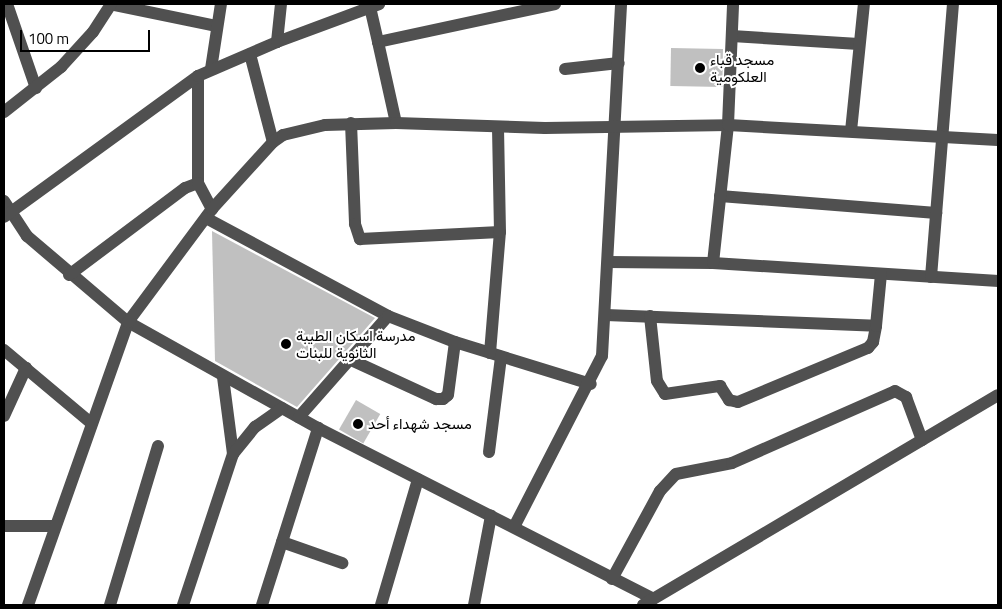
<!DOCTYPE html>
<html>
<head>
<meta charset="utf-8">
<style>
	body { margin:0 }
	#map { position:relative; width:1002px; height:609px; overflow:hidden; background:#fff; font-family:"Titillium Web",Vazirmatn,sans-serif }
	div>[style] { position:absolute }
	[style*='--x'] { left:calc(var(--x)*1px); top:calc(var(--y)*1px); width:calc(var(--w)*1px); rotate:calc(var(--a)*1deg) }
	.building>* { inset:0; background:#c0c0c0; transform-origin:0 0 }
	.minor>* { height:12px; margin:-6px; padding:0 6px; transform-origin:6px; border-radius:6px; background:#505050 }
	.dots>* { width:14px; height:14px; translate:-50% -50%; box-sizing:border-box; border:2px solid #fff; border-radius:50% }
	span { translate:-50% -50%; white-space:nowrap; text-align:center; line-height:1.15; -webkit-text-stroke:4px #fff; paint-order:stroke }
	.poi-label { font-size:15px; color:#000 }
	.left { translate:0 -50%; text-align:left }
	.frame { position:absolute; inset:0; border:5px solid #000; pointer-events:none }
	.scale { position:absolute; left:20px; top:30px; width:130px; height:22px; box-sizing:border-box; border:2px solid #000; border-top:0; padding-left:6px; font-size:15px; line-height:18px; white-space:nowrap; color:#000; -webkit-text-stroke:4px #fff; paint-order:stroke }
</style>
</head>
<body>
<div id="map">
	<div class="building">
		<i style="left:671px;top:48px;width:52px;height:38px;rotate:1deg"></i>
		<i style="clip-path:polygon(212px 231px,375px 318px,297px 407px,215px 361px)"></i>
		<i style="left:356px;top:400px;width:28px;height:34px;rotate:30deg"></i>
	</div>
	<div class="minor">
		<i style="--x:7;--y:4;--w:89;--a:71"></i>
		<i style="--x:110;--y:4;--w:108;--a:11.7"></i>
		<i style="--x:370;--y:7;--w:36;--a:77"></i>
		<i style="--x:732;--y:36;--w:127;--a:3.6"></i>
		<i style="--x:277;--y:42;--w:38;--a:-84"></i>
		<i style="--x:250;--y:54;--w:91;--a:75.4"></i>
		<i style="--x:211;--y:69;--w:66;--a:-81.3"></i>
		<i style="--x:565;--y:69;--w:54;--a:-6.3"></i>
		<i style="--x:4;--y:112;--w:73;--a:-38.3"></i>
		<i style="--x:61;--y:67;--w:47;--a:-47.6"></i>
		<i style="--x:93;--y:32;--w:33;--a:-57"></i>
		<i style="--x:351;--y:123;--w:101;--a:87.7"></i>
		<i style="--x:355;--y:224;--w:16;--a:72"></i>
		<i style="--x:360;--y:239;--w:140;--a:-2.9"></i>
		<i style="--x:396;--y:123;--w:83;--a:-102.5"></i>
		<i style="--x:378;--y:42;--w:181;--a:-12.1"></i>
		<i style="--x:851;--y:131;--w:128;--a:-84.2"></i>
		<i style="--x:198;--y:183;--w:107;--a:-90"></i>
		<i style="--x:720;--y:196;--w:217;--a:4.5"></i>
		<i style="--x:4;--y:201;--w:42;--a:56.7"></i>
		<i style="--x:27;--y:236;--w:133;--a:40.4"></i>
		<i style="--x:128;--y:322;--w:218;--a:29.2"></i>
		<i style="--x:318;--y:428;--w:376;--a:27"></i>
		<i style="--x:4;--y:217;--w:240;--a:-36"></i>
		<i style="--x:198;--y:76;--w:86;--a:-23.3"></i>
		<i style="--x:277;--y:42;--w:109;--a:-20.4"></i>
		<i style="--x:206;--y:218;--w:207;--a:28.3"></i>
		<i style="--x:388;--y:316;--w:135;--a:131.4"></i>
		<i style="--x:608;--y:262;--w:105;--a:0.5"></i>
		<i style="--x:713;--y:263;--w:286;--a:3.6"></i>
		<i style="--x:713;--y:263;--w:139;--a:-83.8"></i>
		<i style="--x:728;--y:125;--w:121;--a:-87.6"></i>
		<i style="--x:69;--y:275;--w:145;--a:-36.9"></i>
		<i style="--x:185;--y:188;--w:14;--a:-21"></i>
		<i style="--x:198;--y:183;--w:30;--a:62"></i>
		<i style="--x:931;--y:277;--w:274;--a:-85.4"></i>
		<i style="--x:606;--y:315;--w:270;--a:2.3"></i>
		<i style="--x:388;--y:316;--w:72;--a:21.2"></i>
		<i style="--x:455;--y:342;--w:142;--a:17.2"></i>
		<i style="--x:650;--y:316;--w:65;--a:83.9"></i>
		<i style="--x:657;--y:381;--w:15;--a:58"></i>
		<i style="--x:665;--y:394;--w:56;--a:-8.3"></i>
		<i style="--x:720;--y:386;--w:17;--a:57"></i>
		<i style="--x:729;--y:400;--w:9;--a:13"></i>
		<i style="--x:738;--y:402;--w:141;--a:-22.6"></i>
		<i style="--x:868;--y:348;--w:8;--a:-50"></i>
		<i style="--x:873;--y:342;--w:16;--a:-79"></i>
		<i style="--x:876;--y:326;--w:52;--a:-84.5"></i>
		<i style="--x:4;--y:350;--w:114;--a:40"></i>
		<i style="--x:490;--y:353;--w:121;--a:-85.3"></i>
		<i style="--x:500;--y:232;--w:104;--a:-91.1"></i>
		<i style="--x:349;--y:359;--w:96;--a:24.7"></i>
		<i style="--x:436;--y:399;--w:7;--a:0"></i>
		<i style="--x:443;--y:399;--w:6;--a:-39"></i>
		<i style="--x:448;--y:395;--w:53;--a:-82.5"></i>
		<i style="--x:223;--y:377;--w:78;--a:82.6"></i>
		<i style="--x:4;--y:416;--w:53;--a:-65.4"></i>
		<i style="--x:489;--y:452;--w:96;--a:-82.8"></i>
		<i style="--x:4;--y:526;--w:50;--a:0"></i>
		<i style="--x:514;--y:527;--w:192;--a:-62.8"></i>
		<i style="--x:602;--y:356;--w:353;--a:-86.9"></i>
		<i style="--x:282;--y:542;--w:64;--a:19.3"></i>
		<i style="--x:612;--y:579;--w:100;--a:-61.4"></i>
		<i style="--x:660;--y:491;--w:23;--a:-47"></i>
		<i style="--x:676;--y:474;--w:57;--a:-11.1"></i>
		<i style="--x:732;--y:463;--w:178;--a:-23.8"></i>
		<i style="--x:895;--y:391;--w:13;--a:29"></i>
		<i style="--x:906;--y:397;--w:46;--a:69.6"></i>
		<i style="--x:28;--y:605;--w:300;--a:-70.5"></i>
		<i style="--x:128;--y:322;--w:141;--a:-53.4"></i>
		<i style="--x:212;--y:209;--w:91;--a:-47.7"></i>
		<i style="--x:273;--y:142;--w:12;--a:-35"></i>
		<i style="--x:283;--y:135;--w:43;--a:-13.4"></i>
		<i style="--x:325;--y:125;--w:71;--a:-1.6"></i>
		<i style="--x:396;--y:123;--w:149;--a:1.9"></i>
		<i style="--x:545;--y:128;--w:183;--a:-0.9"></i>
		<i style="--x:728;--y:125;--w:270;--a:3.2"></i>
		<i style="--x:110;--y:605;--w:166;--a:-73.2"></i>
		<i style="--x:183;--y:605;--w:159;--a:-71.7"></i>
		<i style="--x:233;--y:454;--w:35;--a:-51"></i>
		<i style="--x:255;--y:427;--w:33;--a:-35"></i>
		<i style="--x:262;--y:605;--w:186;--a:-72.4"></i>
		<i style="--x:381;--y:605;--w:131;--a:-73.6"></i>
		<i style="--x:474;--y:605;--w:91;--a:-79.2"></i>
		<i style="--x:643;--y:605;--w:412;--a:-30.6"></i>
	</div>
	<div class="dots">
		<i style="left:700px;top:68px;background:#000"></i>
		<i style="left:286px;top:344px;background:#000"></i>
		<i style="left:358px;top:424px;background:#000"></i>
	</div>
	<div class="poi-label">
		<span class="left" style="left:710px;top:68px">مسجد قباء<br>العلكومية</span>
		<span class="left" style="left:296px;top:344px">مدرسة اسكان الطيبة<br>الثانوية للبنات</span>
		<span class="left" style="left:368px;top:424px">مسجد شهداء أحد</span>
	</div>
	<div class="frame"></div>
	<div class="scale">100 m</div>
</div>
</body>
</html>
